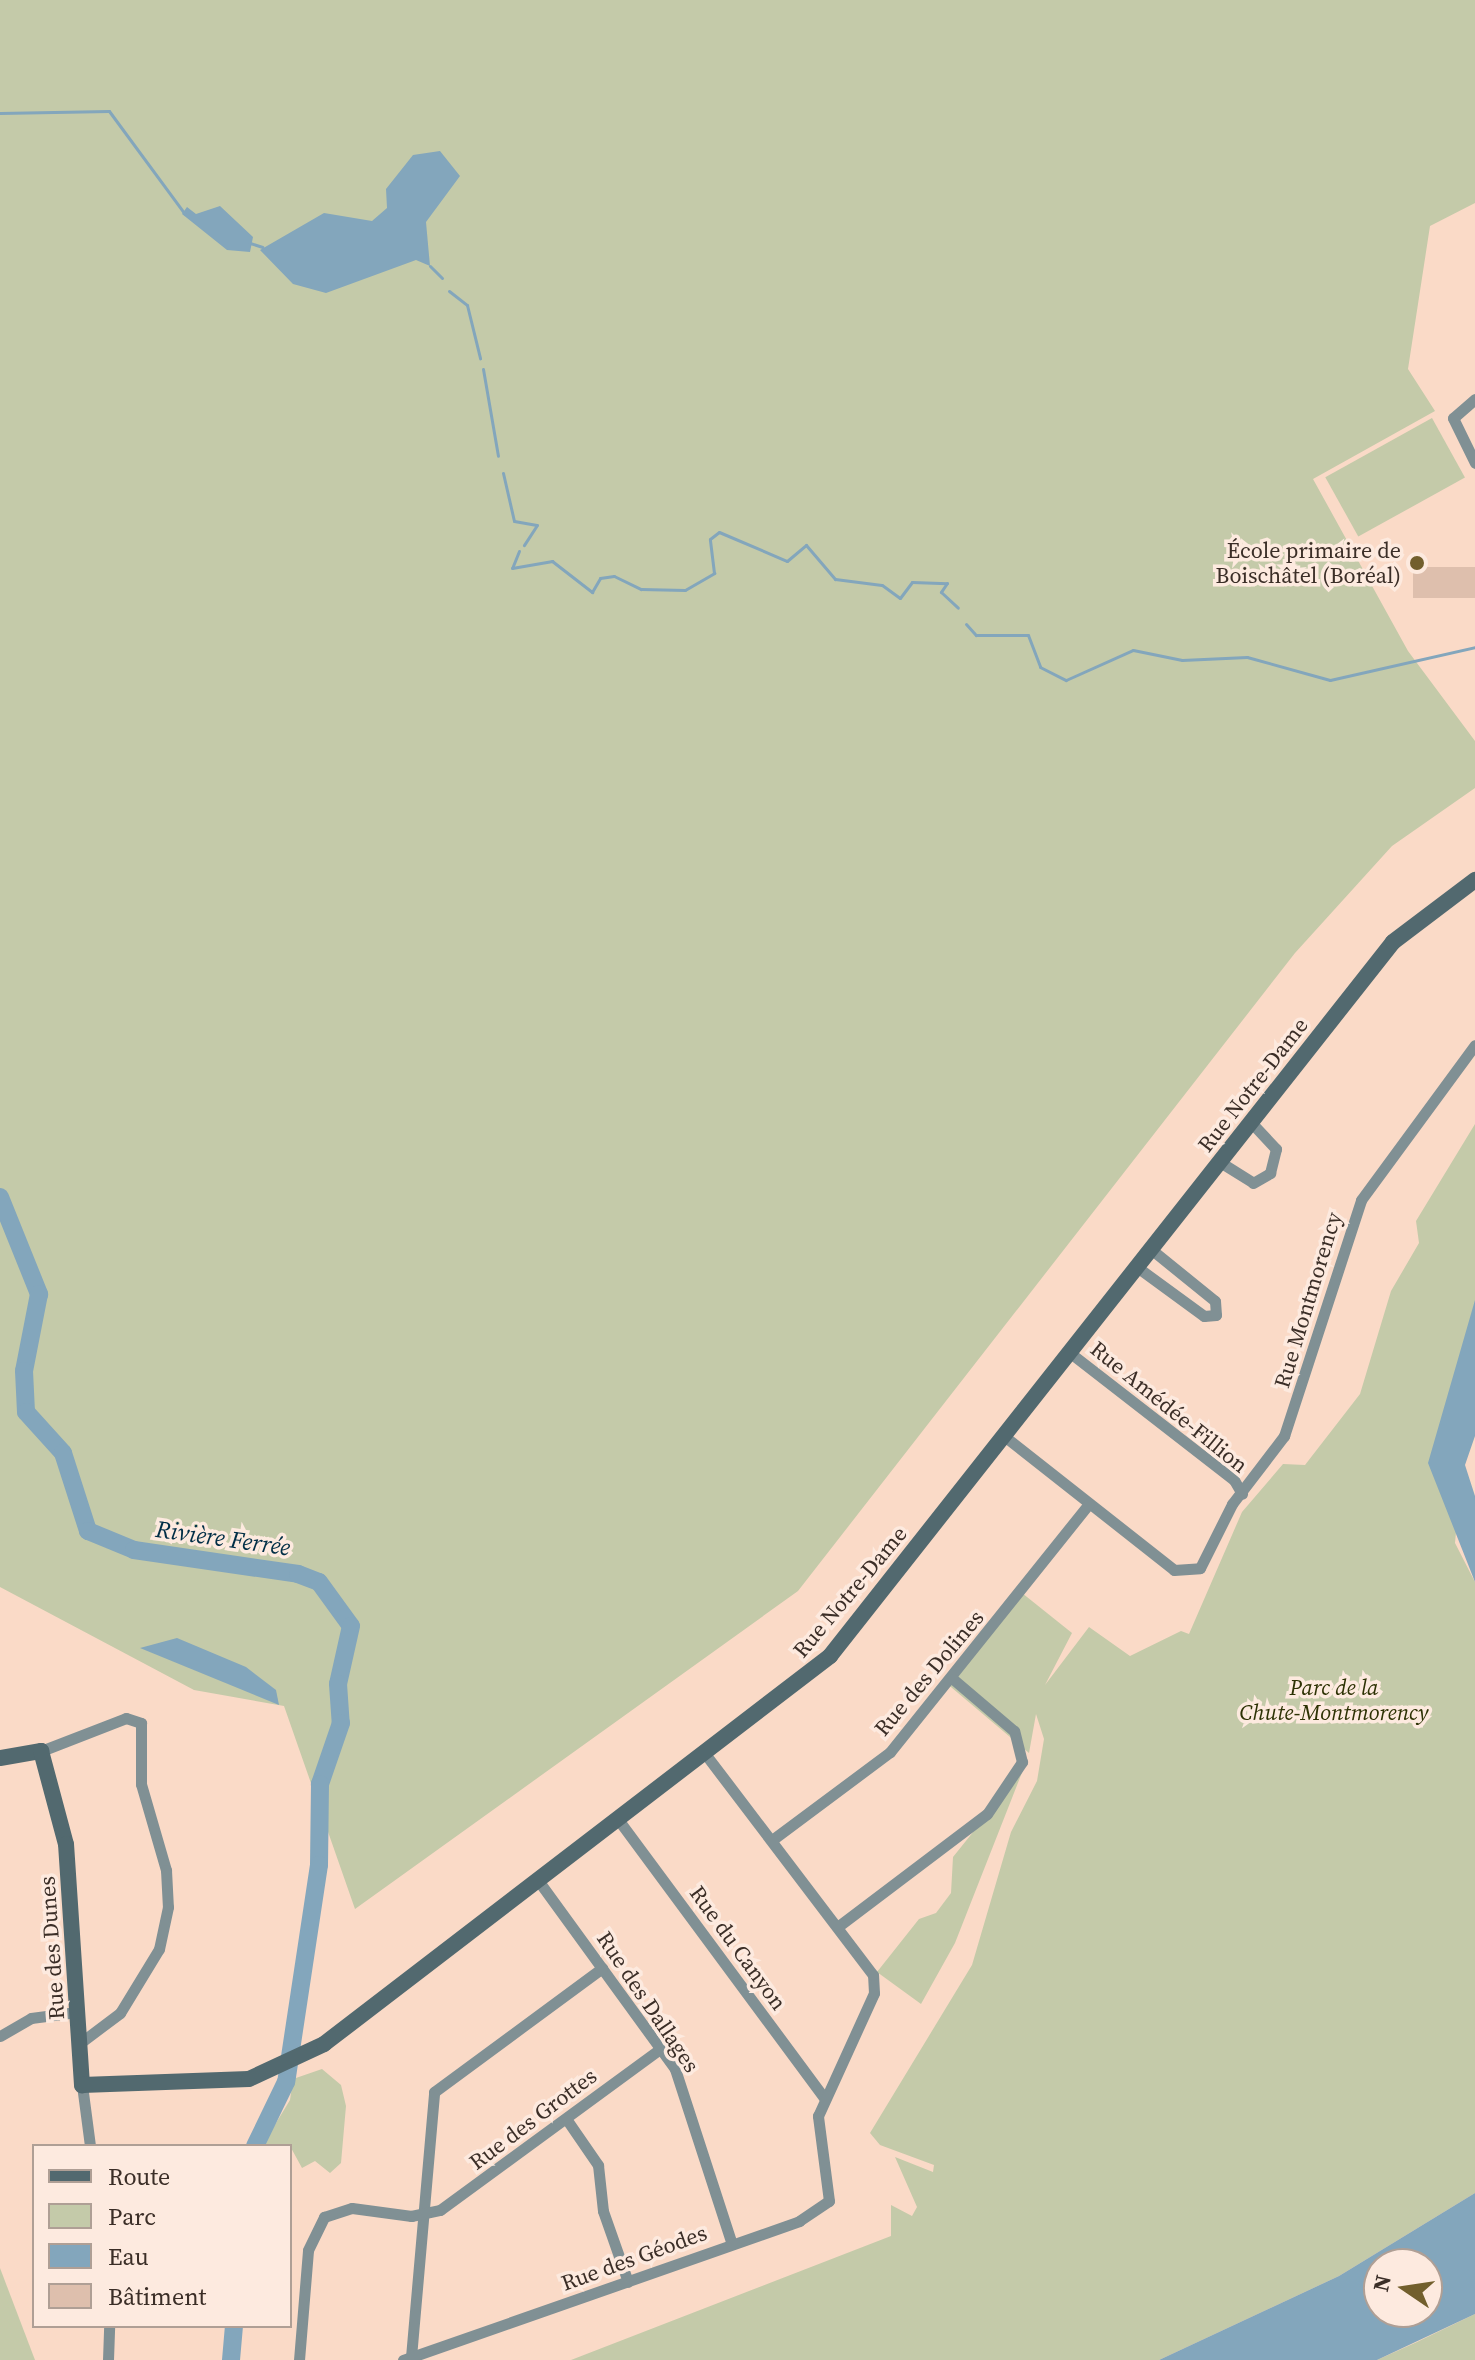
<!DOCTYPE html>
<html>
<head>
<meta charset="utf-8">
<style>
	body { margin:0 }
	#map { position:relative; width:1475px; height:2360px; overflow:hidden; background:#fadac7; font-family:"Source Serif 4",serif }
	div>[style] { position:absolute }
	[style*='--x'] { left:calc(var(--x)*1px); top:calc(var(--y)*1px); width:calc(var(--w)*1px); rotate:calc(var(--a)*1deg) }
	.green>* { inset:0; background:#c4caa9; transform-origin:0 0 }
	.water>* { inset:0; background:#83a6bc }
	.stream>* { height:3px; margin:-1.5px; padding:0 1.5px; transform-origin:1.5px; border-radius:1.5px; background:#83a6bc }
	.river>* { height:18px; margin:-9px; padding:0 9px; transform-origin:9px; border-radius:9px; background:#83a6bc }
	.building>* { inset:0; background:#debfad; transform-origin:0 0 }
	.street>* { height:11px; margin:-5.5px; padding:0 5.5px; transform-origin:5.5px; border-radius:5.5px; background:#809094 }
	.secondary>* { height:16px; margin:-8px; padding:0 8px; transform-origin:8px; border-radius:8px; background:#52696f }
	.dots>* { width:22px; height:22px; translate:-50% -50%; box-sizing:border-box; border:4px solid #fdeadf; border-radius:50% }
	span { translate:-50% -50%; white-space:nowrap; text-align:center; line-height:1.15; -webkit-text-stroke:7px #fdeadf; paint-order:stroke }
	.poi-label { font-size:22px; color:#3b2e27 }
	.right { translate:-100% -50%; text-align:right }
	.street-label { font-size:22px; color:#3b2e27 }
	.park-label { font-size:22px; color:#2d3204; font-style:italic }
	.water-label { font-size:24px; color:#002e46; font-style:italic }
	.legend { position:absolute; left:32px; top:2144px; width:260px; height:184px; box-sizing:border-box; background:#fdeadf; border:2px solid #af9f95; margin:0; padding:10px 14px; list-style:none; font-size:24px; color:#3b2e27 }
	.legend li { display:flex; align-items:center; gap:16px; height:40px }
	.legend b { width:40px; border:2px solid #af9f95 }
	.north { position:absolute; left:1363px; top:2248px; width:80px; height:80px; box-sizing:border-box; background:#fdeadf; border:2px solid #af9f95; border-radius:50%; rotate:283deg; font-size:22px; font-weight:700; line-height:32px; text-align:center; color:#3b2e27 }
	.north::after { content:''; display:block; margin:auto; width:28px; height:36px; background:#725f2d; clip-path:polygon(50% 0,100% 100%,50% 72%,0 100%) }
</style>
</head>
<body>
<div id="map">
	<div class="green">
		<i style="clip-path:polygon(0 0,1475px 0,1475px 203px,1430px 226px,1408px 369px,1435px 411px,1313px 479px,1408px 651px,1475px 741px,1475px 788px,1392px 846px,1295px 953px,798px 1591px,355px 1909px,284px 1706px,194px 1690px,0 1587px)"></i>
		<i style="left:1432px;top:418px;width:68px;height:122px;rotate:61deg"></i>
		<i style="clip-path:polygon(1475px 1124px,1475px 1332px,1455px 1543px,1475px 1582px,1475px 2193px,1339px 2276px,1159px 2360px,571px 2360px,891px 2236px,891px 2205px,912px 2216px,917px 2207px,895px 2157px,933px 2172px,934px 2165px,880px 2145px,870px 2133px,972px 1965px,1011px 1832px,1037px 1781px,1044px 1739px,1036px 1714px,1029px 1753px,945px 1682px,1017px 1589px,1072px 1633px,1045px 1685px,1089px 1627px,1130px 1656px,1181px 1631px,1189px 1634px,1242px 1512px,1283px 1464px,1305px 1465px,1360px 1394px,1391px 1291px,1419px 1243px,1416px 1221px)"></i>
		<i style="clip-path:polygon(1023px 1770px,955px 1943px,921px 2004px,877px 1972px,919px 1919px,936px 1913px,951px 1893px,953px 1857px)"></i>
		<i style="clip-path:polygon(322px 2069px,341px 2085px,346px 2106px,341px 2163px,330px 2173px,315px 2161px,302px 2168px,290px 2146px,262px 2146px,290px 2100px,293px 2079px)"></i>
		<i style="clip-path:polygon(0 2268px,35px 2360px,0 2360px)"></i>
		<i style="clip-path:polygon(1475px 2314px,1475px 2360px,1377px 2360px,1417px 2342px)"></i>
	</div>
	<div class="water">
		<i style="clip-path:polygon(440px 151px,460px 176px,426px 222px,430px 266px,416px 260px,326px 293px,293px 284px,260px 250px,324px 213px,372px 221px,387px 208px,386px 189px,413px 155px)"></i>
		<i style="clip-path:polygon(220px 206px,253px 237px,250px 252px,227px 250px,182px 214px,187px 207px,196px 214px)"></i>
		<i style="clip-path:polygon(1475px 1300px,1475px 1436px,1465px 1465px,1475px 1496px,1475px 1582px,1428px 1463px)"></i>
		<i style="clip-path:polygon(177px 1638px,246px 1667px,276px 1690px,279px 1705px,140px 1648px)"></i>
		<i style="clip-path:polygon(evenodd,1475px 2193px,1475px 2314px,1377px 2360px,1159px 2360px,1339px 2276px,1475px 2193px,1379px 2264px,1427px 2264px,1427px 2312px,1379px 2312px,1379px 2264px)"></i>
	</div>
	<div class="stream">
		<i style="--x:0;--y:113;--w:109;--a:-1.1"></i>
		<i style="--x:109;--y:111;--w:128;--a:53.6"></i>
		<i style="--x:250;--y:243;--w:13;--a:18"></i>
		<i style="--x:430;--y:266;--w:17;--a:45"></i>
		<i style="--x:449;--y:291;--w:23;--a:38"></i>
		<i style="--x:467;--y:305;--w:55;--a:76.2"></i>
		<i style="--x:483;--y:369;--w:88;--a:80.2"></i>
		<i style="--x:503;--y:473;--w:49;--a:77.1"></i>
		<i style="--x:514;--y:521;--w:23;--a:10"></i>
		<i style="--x:537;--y:525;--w:24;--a:123"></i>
		<i style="--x:519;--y:551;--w:18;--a:112"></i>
		<i style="--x:512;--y:568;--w:41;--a:-9.9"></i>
		<i style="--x:552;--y:561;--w:51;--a:37.8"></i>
		<i style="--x:592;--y:592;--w:16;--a:-60"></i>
		<i style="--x:600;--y:578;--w:14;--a:-8"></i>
		<i style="--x:614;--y:576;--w:30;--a:26"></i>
		<i style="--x:641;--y:589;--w:44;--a:1.3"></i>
		<i style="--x:685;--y:590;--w:34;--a:-30"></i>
		<i style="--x:714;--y:573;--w:34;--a:-97"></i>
		<i style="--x:710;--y:539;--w:11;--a:-38"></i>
		<i style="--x:719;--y:532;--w:74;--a:23.1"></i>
		<i style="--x:787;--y:561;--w:25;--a:-40"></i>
		<i style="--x:806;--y:545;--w:45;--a:49.5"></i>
		<i style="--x:835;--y:579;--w:47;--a:7.3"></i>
		<i style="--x:882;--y:585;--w:22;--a:36"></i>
		<i style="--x:900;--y:598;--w:20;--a:-53"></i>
		<i style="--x:912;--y:582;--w:35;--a:2"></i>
		<i style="--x:947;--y:583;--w:11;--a:124"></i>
		<i style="--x:941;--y:592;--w:23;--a:43"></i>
		<i style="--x:966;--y:624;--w:15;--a:48"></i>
		<i style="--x:976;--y:635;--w:52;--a:0"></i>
		<i style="--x:1028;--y:635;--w:34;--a:69"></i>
		<i style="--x:1040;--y:667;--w:29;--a:27"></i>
		<i style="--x:1066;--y:680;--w:73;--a:-24.1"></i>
		<i style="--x:1133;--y:650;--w:50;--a:11.5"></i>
		<i style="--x:1182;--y:660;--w:65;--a:-2.6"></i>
		<i style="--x:1247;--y:657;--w:86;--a:15.5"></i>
		<i style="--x:1330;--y:680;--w:149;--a:-12.8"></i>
	</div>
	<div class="river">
		<i style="--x:0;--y:1197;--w:105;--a:68.1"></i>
		<i style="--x:39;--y:1294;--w:78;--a:101"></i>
		<i style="--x:24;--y:1371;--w:41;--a:87.2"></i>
		<i style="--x:26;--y:1412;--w:55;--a:47.9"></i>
		<i style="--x:63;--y:1453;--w:82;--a:72.2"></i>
		<i style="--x:88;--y:1531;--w:50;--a:22.4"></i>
		<i style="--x:134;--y:1550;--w:166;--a:8.3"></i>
		<i style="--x:298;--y:1574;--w:22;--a:21"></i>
		<i style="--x:319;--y:1582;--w:54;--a:54"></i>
		<i style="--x:351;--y:1626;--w:59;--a:102.6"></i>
		<i style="--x:338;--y:1684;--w:39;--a:86"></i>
		<i style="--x:341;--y:1723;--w:65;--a:109"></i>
		<i style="--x:320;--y:1784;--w:81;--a:90.7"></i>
		<i style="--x:319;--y:1865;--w:219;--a:98.6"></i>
		<i style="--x:286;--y:2082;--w:71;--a:115.8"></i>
		<i style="--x:231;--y:2360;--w:34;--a:-85"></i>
	</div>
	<div class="building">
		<i style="left:1475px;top:567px;width:31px;height:62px;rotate:90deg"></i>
	</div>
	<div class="street">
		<i style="--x:1475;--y:399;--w:29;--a:139"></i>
		<i style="--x:1453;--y:418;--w:50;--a:63.9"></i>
		<i style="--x:1220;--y:1162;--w:39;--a:32"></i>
		<i style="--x:1253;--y:1183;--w:20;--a:-30"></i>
		<i style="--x:1270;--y:1173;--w:25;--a:-76"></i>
		<i style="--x:1276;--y:1149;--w:37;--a:-133"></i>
		<i style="--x:1137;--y:1267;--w:83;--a:36.2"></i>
		<i style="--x:1204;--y:1316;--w:12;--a:-5"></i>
		<i style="--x:1216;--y:1315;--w:14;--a:-94"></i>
		<i style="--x:1215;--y:1301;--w:81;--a:-141"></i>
		<i style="--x:1069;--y:1352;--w:209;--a:37.8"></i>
		<i style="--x:1234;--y:1480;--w:16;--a:60"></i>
		<i style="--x:1004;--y:1436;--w:216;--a:38.2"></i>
		<i style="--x:1174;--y:1570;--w:26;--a:-4"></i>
		<i style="--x:1200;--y:1568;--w:72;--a:-63.4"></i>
		<i style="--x:1232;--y:1504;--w:86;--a:-52.6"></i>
		<i style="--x:1284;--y:1436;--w:248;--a:-71.9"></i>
		<i style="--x:1361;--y:1200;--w:192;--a:-53.7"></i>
		<i style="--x:41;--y:1751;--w:91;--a:-21.2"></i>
		<i style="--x:126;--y:1718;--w:16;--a:18"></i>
		<i style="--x:141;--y:1723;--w:61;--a:90"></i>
		<i style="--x:141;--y:1784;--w:90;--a:73.8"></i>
		<i style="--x:166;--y:1870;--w:37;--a:87"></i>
		<i style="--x:168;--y:1907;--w:43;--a:102.1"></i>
		<i style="--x:159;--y:1949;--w:75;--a:121.4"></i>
		<i style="--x:120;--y:2013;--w:50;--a:143.1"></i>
		<i style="--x:620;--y:1822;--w:343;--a:53.5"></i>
		<i style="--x:772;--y:1840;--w:147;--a:-36.7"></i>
		<i style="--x:890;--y:1752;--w:318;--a:-51.3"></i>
		<i style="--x:540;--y:1883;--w:230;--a:54"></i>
		<i style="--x:675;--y:2069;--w:184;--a:72"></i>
		<i style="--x:840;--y:1925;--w:184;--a:-37.1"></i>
		<i style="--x:987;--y:1814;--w:63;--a:-56.1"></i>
		<i style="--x:1022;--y:1762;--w:32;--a:-104"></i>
		<i style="--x:1014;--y:1731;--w:80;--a:-139.6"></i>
		<i style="--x:0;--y:2036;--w:36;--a:-30"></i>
		<i style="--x:31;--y:2018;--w:46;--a:-7.4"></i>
		<i style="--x:82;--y:2085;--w:62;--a:82.5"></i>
		<i style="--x:567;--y:2120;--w:55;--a:55.4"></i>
		<i style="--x:598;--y:2165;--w:46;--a:83.8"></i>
		<i style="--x:603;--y:2211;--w:75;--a:70.6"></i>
		<i style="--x:411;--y:2357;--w:266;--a:-85"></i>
		<i style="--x:434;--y:2092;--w:209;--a:-36.4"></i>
		<i style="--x:108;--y:2360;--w:34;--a:-88"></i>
		<i style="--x:299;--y:2360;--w:110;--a:-85.3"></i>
		<i style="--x:308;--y:2250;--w:37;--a:-64"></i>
		<i style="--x:324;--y:2217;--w:29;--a:-18"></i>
		<i style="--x:352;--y:2208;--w:60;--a:7.7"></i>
		<i style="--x:411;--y:2216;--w:30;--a:-12"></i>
		<i style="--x:440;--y:2210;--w:274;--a:-36.2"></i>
		<i style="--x:403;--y:2360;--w:420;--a:-19.3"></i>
		<i style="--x:799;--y:2221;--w:36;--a:-34"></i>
		<i style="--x:829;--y:2201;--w:86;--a:-97.4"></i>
		<i style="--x:818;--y:2116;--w:135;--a:-65.5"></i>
		<i style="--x:874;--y:1993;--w:18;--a:-93"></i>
		<i style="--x:873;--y:1975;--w:275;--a:-127.2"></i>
	</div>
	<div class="secondary">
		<i style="--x:0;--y:1758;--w:42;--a:-9.7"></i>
		<i style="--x:41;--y:1751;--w:96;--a:75"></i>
		<i style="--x:66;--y:1844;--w:242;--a:86.2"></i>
		<i style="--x:82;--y:2085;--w:167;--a:-2.1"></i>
		<i style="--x:249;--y:2079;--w:83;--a:-25"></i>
		<i style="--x:324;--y:2044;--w:638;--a:-37.48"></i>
		<i style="--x:830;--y:1656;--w:909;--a:-51.74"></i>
		<i style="--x:1393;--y:942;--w:103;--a:-37.1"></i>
	</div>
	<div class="dots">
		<i style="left:1417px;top:563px;background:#725f2d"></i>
	</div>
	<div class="poi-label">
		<span class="right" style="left:1401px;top:563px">École primaire de<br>Boischâtel (Boréal)</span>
	</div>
	<div class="street-label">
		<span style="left:1253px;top:1085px;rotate:-52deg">Rue Notre-Dame</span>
		<span style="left:1308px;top:1300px;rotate:-73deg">Rue Montmorency</span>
		<span style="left:1169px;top:1407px;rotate:39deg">Rue Amédée-Fillion</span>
		<span style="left:850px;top:1592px;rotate:-50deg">Rue Notre-Dame</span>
		<span style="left:929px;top:1673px;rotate:-50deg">Rue des Dolines</span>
		<span style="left:52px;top:1948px;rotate:-94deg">Rue des Dunes</span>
		<span style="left:738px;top:1948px;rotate:54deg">Rue du Canyon</span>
		<span style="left:648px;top:2002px;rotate:56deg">Rue des Dallages</span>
		<span style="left:533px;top:2119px;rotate:-37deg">Rue des Grottes</span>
		<span style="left:634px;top:2258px;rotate:-20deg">Rue des Géodes</span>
	</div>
	<div class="park-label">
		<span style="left:1334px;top:1700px">Parc de la<br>Chute-Montmorency</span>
	</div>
	<div class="water-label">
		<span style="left:223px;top:1538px;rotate:8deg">Rivière Ferrée</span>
	</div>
	<ul class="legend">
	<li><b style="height:10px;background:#52696f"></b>Route</li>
	<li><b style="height:22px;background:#c4caa9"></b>Parc</li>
	<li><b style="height:22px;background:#83a6bc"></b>Eau</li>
	<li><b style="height:22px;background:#debfad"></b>Bâtiment</li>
	</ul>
	<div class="north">N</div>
</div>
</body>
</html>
